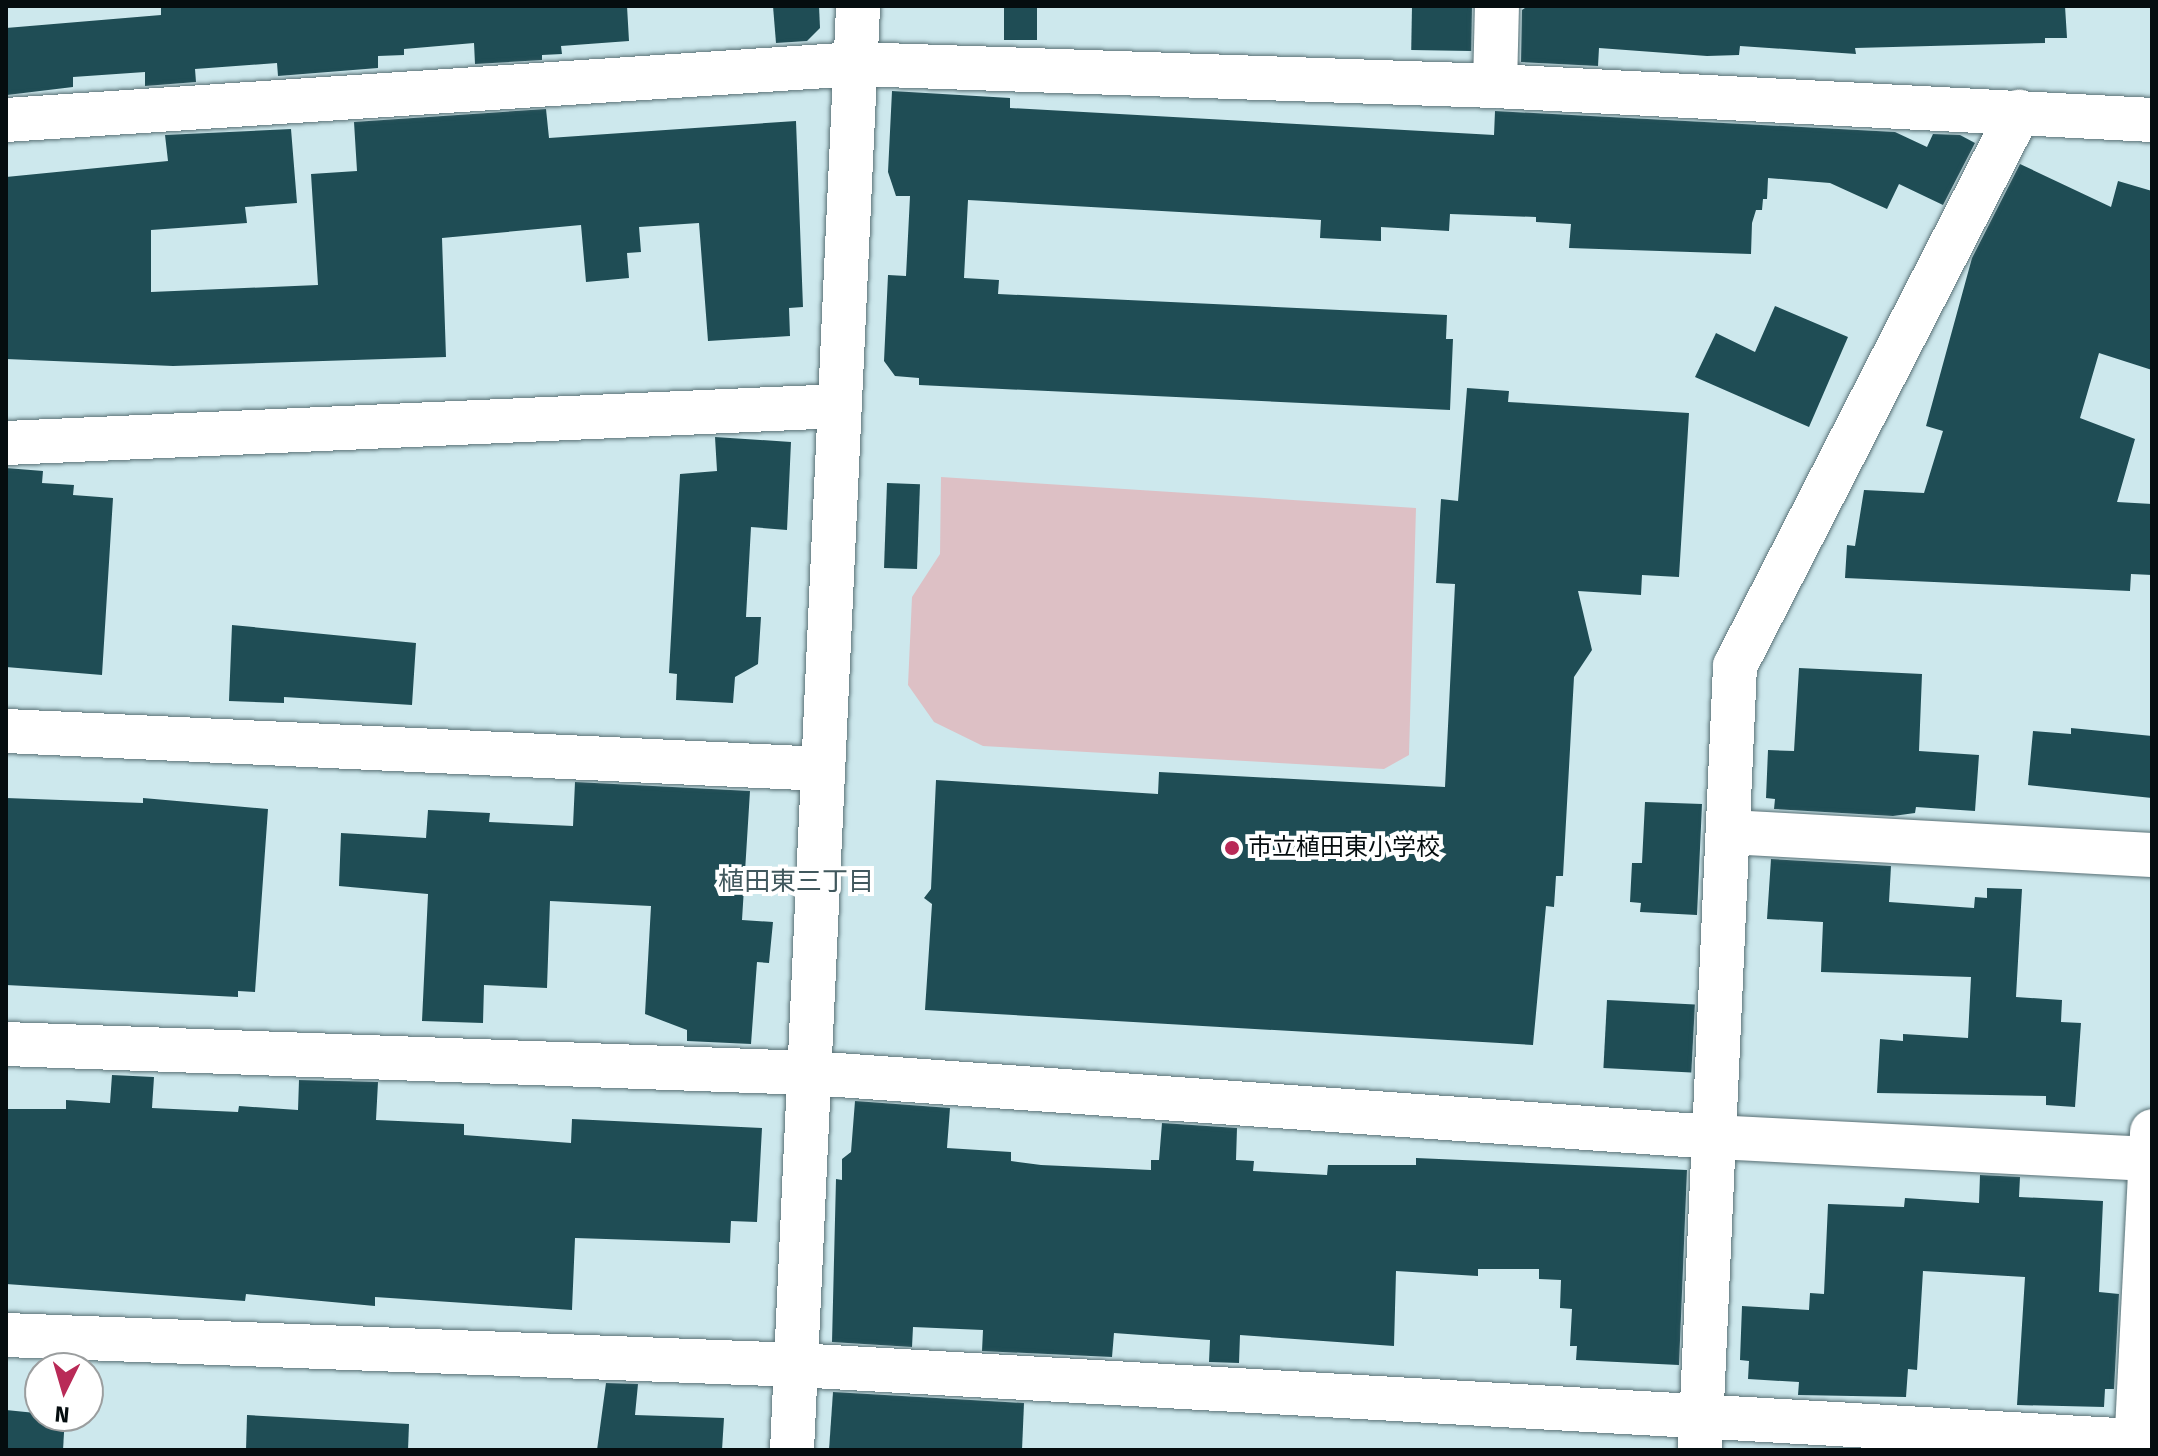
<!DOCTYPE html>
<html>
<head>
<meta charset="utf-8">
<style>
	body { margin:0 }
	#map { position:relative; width:2158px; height:1456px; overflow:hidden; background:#cde8ed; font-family:"Fira Sans","Noto Sans JP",sans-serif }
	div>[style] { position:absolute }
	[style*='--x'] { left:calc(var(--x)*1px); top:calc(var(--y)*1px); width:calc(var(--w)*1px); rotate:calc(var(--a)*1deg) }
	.green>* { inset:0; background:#ddc0c5 }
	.building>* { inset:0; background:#1f4d55; transform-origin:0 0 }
	.roads { filter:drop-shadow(0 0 2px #587075) drop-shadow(0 0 2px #587075) }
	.minor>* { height:44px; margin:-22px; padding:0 22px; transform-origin:22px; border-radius:22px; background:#fff }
	.dots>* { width:22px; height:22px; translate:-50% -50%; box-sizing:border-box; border:4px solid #fff; border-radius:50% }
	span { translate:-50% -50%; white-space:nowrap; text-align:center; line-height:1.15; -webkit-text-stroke:8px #fff; paint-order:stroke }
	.poi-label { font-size:24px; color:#050d0f }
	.left { translate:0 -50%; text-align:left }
	.neighbourhood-label { font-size:26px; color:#41585d }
	.frame { position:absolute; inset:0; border:8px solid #050d0f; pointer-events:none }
	.north { position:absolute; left:24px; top:1352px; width:80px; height:80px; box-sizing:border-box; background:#fff; border:2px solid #9b9e9f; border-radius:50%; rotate:185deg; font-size:22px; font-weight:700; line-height:32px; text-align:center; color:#050d0f }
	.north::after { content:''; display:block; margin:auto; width:28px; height:36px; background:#b92a57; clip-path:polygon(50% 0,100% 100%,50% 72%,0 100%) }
</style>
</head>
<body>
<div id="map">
	<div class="green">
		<i style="clip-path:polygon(941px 477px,1416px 508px,1409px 755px,1384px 769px,983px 746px,934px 722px,908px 685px,912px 597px,940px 554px)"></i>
	</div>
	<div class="building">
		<i style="clip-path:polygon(161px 6px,627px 6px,629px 41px,561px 46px,562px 54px,542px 55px,542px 60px,475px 64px,474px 43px,404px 49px,404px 55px,378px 56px,378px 68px,278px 76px,277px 63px,195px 69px,196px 82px,145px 86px,145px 72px,73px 77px,73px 87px,7px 95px,6px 28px,161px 15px)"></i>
		<i style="clip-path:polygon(773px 6px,819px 6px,820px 28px,807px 41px,776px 43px)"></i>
		<i style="left:1004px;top:6px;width:33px;height:34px"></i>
		<i style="left:1412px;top:6px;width:60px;height:44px;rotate:1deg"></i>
		<i style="clip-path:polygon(1528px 6px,2065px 6px,2067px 38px,2045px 38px,2045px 43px,1855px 48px,1856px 54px,1740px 46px,1739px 55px,1707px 56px,1599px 48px,1598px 66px,1521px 62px,1522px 10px)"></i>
		<i style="clip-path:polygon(892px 91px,1010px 98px,1010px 108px,1494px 135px,1495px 111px,1895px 132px,1927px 147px,1933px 134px,1960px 135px,1975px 143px,1943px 205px,1899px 184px,1887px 209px,1830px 183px,1768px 178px,1767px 199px,1763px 199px,1762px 210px,1756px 210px,1752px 223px,1751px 254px,1569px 248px,1571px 224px,1536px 222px,1536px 217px,1450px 214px,1449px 231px,1381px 227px,1381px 241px,1320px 238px,1321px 220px,968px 200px,964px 278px,999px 280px,998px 294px,1447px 315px,1446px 339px,1453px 339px,1450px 410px,919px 385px,919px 378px,895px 376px,884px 361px,888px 275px,906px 276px,910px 196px,896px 196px,888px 172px)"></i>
		<i style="clip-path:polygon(546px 109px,549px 138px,796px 121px,803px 307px,789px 308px,790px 336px,708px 341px,699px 223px,639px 227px,641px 252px,627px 253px,629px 278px,586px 282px,581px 225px,442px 238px,446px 357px,173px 366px,6px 359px,6px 177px,168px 161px,165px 135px,291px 129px,297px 203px,245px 207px,247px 223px,151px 230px,151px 292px,318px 285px,311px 174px,357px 171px,354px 122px)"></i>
		<i style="clip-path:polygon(2020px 164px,2111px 207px,2118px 181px,2152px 191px,2152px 370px,2099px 353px,2080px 418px,2135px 439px,2117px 502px,2152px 504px,2152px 575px,2131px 574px,2130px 591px,1845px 578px,1847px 545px,1855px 546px,1864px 490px,1924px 493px,1943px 431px,1926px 426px,1972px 258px)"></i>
		<i style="clip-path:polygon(1775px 306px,1848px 337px,1809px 427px,1695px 377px,1716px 333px,1755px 352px)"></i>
		<i style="clip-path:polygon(1467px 388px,1509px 391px,1508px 402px,1689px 413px,1679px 577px,1642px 575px,1641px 595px,1578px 591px,1592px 650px,1574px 677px,1563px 876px,1556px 876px,1554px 907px,1546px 906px,1533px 1045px,925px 1010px,932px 904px,924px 898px,931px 889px,936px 780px,1158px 794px,1159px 772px,1445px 787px,1455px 584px,1436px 583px,1441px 499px,1458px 501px)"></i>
		<i style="clip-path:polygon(715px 437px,791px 442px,787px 530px,751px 527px,746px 617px,761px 617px,758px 664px,735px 677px,733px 703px,676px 700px,677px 674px,669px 673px,680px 474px,717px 471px)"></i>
		<i style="clip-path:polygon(6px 468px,43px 471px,42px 483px,74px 485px,73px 495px,113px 498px,102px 675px,6px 667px)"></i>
		<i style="left:887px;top:483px;width:33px;height:85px;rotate:2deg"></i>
		<i style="clip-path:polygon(232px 625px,416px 643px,412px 705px,284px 697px,284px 703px,229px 701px)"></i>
		<i style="clip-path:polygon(1799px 668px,1922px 674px,1919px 751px,1979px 755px,1975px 811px,1916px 807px,1915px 813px,1893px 816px,1774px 809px,1775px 799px,1766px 798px,1768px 750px,1794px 751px)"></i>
		<i style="clip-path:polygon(2071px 728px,2152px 736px,2152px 798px,2028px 785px,2033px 731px,2071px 734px)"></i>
		<i style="clip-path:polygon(575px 782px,750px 791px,742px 920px,773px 922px,769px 963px,757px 962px,751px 1044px,687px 1041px,687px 1030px,645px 1014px,651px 906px,550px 901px,547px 988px,484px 985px,483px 1023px,422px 1021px,428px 894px,339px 886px,341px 833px,426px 838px,428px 810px,490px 813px,489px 822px,573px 826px)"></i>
		<i style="clip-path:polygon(6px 798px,143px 803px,143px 798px,268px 809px,255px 992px,238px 991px,238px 997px,6px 985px)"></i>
		<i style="clip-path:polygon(1645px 802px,1702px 804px,1697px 915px,1640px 912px,1641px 903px,1630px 902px,1632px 863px,1642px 863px)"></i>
		<i style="clip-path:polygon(1771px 859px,1891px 866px,1889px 902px,1974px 908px,1975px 897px,1987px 898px,1987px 888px,2022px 889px,2016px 997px,2062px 1000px,2061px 1022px,2081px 1023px,2075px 1107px,2046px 1105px,2046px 1096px,1877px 1093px,1880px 1039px,1903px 1041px,1903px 1034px,1968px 1038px,1971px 977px,1821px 972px,1823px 922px,1767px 919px)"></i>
		<i style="left:1607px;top:1000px;width:88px;height:68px;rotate:3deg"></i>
		<i style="clip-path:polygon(112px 1075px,154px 1077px,152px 1108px,238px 1112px,239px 1106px,298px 1110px,299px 1080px,378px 1082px,376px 1120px,464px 1124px,464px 1135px,571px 1143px,572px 1119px,762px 1128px,757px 1222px,731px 1221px,730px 1243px,575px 1238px,572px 1310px,375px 1297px,375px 1306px,246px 1294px,245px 1301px,6px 1284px,6px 1109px,66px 1109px,66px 1100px,110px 1103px)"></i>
		<i style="clip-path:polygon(855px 1101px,950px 1108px,947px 1148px,1011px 1152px,1011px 1161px,1041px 1165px,1151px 1170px,1151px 1160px,1159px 1160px,1162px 1123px,1237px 1128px,1236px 1160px,1254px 1161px,1253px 1171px,1327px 1175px,1328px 1165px,1416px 1165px,1416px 1158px,1687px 1170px,1679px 1365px,1576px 1360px,1577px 1346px,1570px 1346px,1572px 1309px,1560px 1308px,1561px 1280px,1539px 1279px,1539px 1269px,1478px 1269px,1478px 1276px,1396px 1271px,1394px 1346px,1240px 1335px,1239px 1363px,1209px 1362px,1210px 1340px,1114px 1333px,1112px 1357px,982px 1351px,983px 1330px,913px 1327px,912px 1347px,832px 1342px,836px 1179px,842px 1180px,842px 1159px,851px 1152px)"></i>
		<i style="clip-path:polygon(1980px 1175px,2020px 1177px,2019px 1197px,2103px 1201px,2099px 1292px,2119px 1294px,2114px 1389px,2105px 1389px,2104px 1407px,2017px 1405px,2025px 1277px,1923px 1271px,1917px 1370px,1908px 1369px,1906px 1397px,1798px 1395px,1799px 1382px,1748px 1379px,1749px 1361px,1740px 1360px,1742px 1306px,1809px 1310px,1810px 1293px,1824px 1294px,1828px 1204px,1904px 1207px,1905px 1198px,1979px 1203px)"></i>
		<i style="clip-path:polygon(606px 1383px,638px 1384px,635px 1415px,724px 1418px,722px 1450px,597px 1450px)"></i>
		<i style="clip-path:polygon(833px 1392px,1024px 1403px,1022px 1450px,829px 1450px)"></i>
		<i style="clip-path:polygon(6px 1410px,65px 1416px,63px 1450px,6px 1450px)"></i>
		<i style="clip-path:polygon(247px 1415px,409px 1424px,408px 1450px,246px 1450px)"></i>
	</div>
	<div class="roads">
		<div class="minor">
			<i style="--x:1495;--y:86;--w:80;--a:-88.6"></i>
			<i style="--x:6;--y:120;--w:851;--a:-3.77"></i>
			<i style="--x:855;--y:64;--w:640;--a:1.97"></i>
			<i style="--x:1495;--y:86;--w:658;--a:2.96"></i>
			<i style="--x:6;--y:443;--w:834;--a:-2.54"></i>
			<i style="--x:6;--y:731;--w:818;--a:2.66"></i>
			<i style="--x:1728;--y:832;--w:425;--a:3.1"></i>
			<i style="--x:6;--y:1044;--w:805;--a:2.07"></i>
			<i style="--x:810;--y:1073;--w:906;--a:4.05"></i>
			<i style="--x:1714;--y:1137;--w:439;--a:2.9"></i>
			<i style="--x:6;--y:1335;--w:791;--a:2.17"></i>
			<i style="--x:796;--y:1365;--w:1358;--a:3.25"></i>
			<i style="--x:1700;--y:1449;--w:784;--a:-87.44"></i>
			<i style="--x:1735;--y:666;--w:623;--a:-62.86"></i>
			<i style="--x:792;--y:1450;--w:1446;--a:-87.38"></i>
			<i style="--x:2136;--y:1450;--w:319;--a:-87.1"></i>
		</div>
	</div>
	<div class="dots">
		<i style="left:1232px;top:848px;background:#b92a57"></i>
	</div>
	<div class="poi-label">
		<span class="left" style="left:1248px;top:848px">市立植田東小学校</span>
	</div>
	<div class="neighbourhood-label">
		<span style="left:796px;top:882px">植田東三丁目</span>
	</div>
	<div class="frame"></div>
	<div class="north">N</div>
</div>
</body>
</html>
